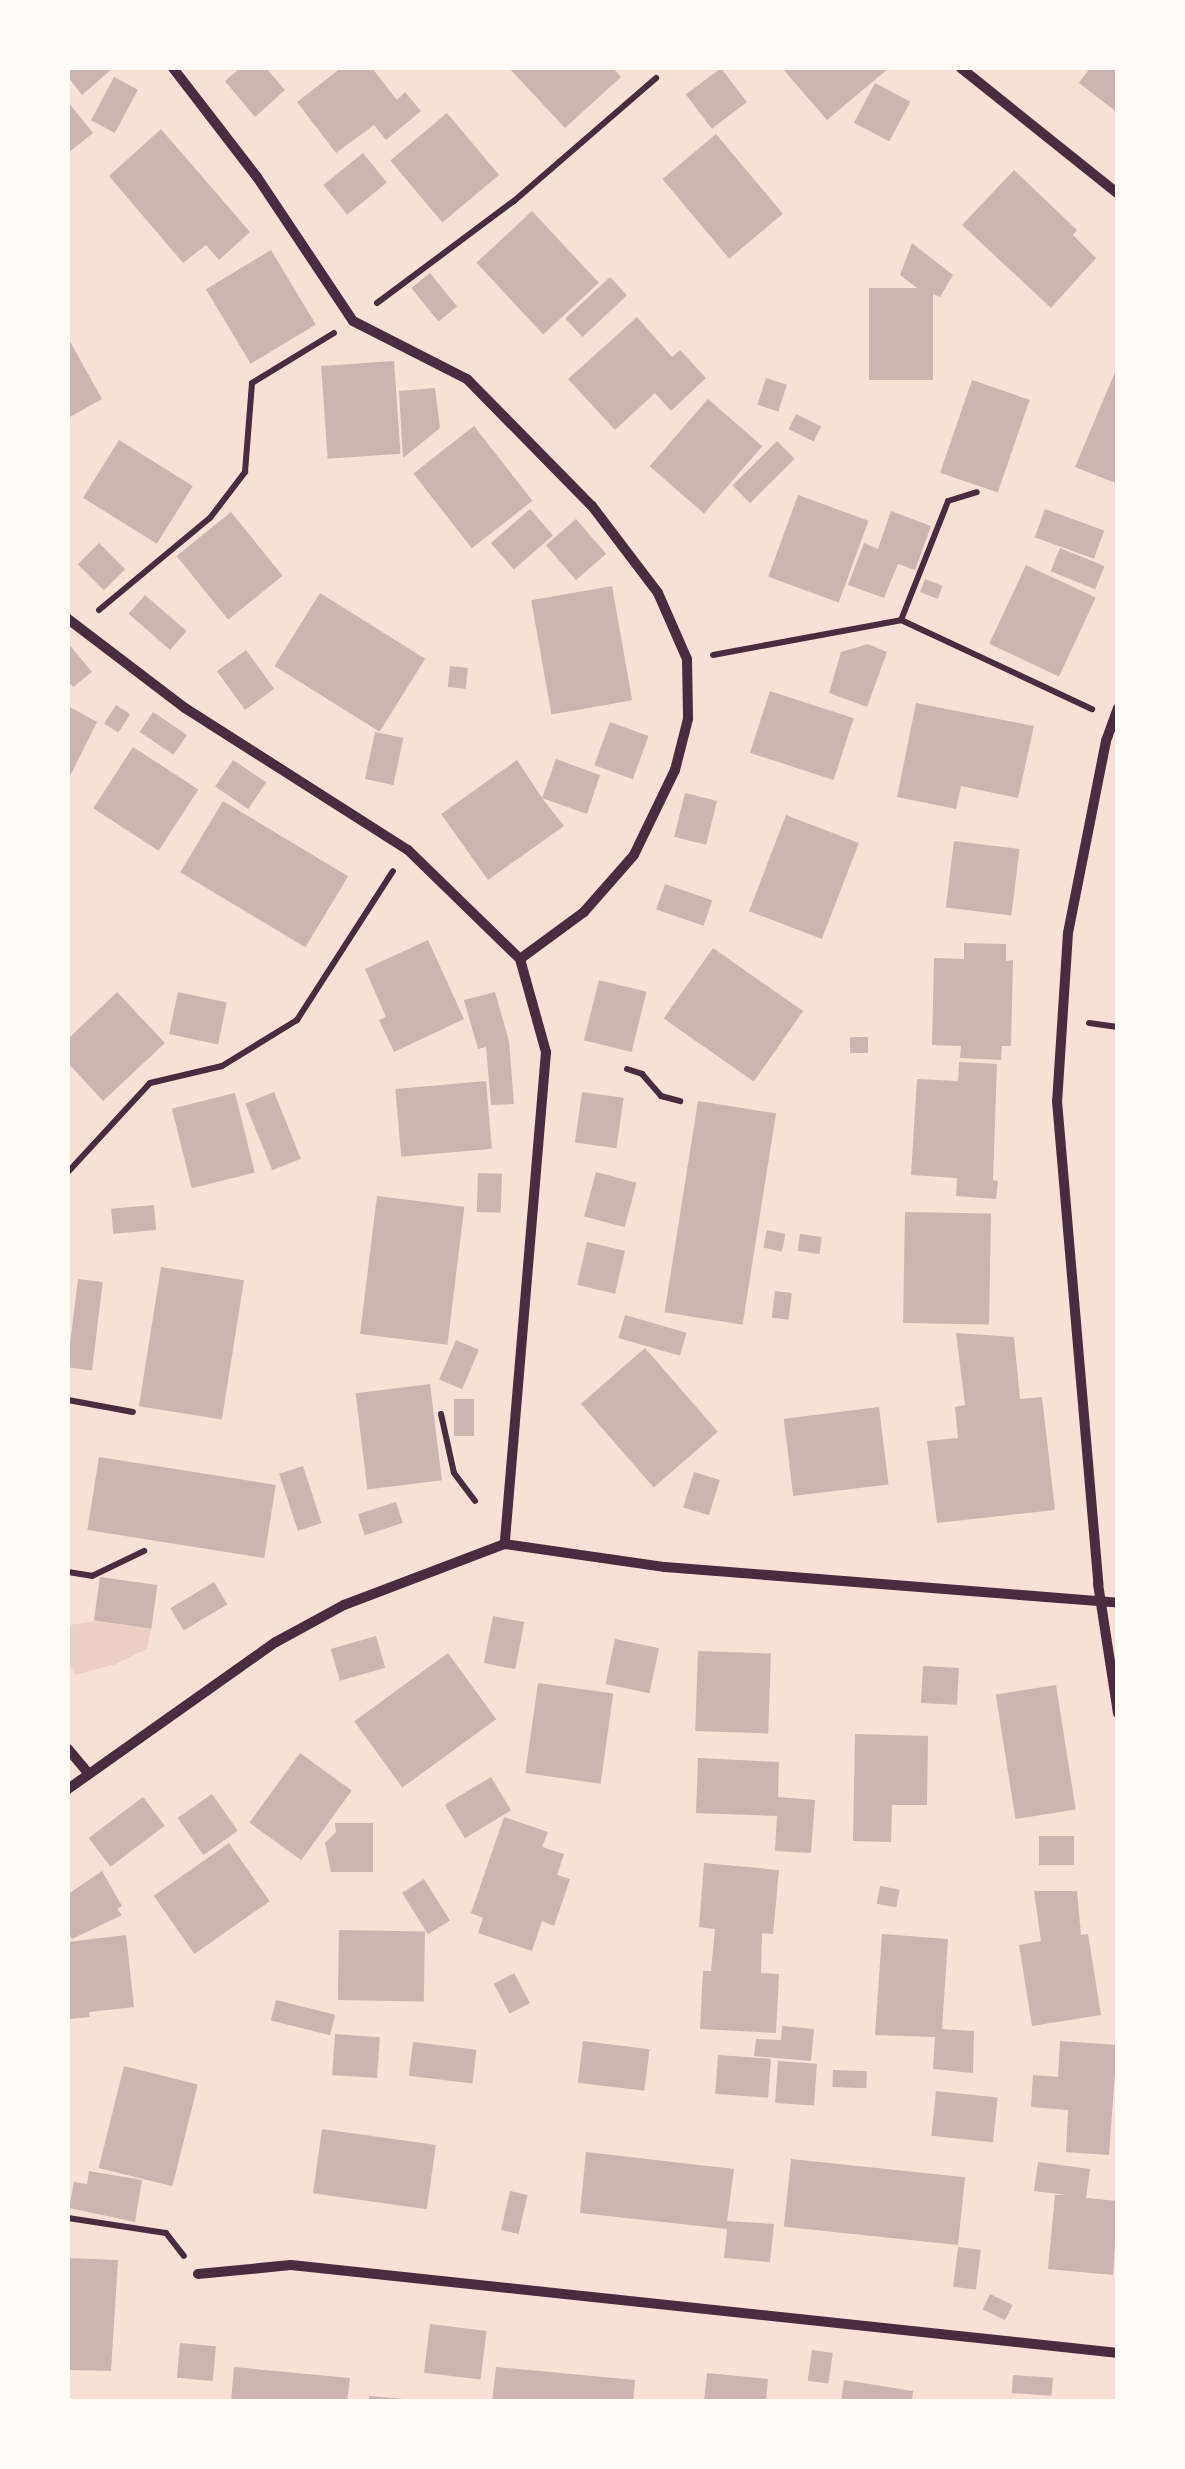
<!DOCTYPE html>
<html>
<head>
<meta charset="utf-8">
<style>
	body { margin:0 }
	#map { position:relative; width:1185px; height:2469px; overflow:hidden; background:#f7e1d7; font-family:"Public Sans",sans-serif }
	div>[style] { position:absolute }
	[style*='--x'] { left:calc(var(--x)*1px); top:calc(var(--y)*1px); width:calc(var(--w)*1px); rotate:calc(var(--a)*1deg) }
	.green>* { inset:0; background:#ebcfc5 }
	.building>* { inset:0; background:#ccb4b1; transform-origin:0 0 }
	.path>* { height:6px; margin:-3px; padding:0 3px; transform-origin:3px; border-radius:3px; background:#4a2c40 }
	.minor>* { height:10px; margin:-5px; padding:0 5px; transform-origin:5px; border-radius:5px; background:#4a2c40 }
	span { translate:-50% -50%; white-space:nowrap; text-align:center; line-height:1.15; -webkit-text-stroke:10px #fffaf5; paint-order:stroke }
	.frame { position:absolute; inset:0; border:70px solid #fffaf5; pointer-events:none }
</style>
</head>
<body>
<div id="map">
	<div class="green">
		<i style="clip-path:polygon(94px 1621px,151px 1629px,147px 1649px,116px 1664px,75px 1675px,68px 1662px,70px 1625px)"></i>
	</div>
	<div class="building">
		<i style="clip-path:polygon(68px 68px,113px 68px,82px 95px,68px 77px)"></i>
		<i style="clip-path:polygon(240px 68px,266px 68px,285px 90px,255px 117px,225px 81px)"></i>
		<i style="clip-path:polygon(341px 68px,372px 68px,397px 100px,405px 92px,421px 111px,386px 140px,374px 125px,336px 153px,297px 102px)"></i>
		<i style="clip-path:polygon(509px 68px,613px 68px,621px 77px,565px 128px)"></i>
		<i style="left:721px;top:68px;width:43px;height:44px;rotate:53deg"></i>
		<i style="clip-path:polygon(782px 68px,889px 68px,827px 120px)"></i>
		<i style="clip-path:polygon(1090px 68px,1118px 68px,1118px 113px,1079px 83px)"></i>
		<i style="left:114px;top:77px;width:27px;height:49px;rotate:28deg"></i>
		<i style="left:875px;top:83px;width:40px;height:45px;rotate:28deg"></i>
		<i style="clip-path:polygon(68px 102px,93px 133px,68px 153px)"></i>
		<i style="left:447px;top:113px;width:81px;height:74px;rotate:50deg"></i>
		<i style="clip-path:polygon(161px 129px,250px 232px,219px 260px,206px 245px,183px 263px,109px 176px)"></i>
		<i style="left:716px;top:134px;width:104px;height:70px;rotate:50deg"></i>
		<i style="left:363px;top:153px;width:38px;height:51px;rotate:51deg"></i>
		<i style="clip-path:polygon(1014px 170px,1077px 230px,1073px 235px,1096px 258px,1051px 308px,962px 225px)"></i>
		<i style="left:532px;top:211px;width:98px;height:76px;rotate:47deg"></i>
		<i style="clip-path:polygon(912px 243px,953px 275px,940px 297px,933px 294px,933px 380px,869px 380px,869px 288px,917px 288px,900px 275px)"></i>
		<i style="left:271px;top:250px;width:87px;height:76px;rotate:59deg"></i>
		<i style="left:430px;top:273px;width:43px;height:24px;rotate:51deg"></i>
		<i style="left:610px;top:277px;width:25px;height:61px;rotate:47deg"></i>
		<i style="clip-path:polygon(637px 317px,672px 357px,680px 350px,706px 378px,671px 411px,655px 393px,615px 430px,568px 379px)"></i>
		<i style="clip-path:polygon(68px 338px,102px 399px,68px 418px)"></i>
		<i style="left:394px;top:361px;width:93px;height:73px;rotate:86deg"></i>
		<i style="clip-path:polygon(1118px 365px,1118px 484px,1075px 467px)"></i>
		<i style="left:766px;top:378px;width:22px;height:28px;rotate:18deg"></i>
		<i style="left:972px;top:380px;width:61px;height:98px;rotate:19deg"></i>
		<i style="clip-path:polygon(435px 388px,440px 428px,403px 458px,399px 391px)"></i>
		<i style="left:708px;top:399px;width:72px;height:89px;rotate:41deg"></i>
		<i style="left:796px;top:414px;width:28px;height:17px;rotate:26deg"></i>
		<i style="left:474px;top:426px;width:95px;height:77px;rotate:52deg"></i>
		<i style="left:119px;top:440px;width:87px;height:68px;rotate:32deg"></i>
		<i style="left:777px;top:441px;width:25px;height:63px;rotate:45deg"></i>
		<i style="left:798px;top:495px;width:75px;height:87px;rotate:20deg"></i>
		<i style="left:530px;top:509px;width:35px;height:52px;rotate:49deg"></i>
		<i style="left:1045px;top:509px;width:63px;height:30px;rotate:20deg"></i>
		<i style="clip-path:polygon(891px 511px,931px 526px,915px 570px,898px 564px,884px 598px,848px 585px,864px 543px,878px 549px)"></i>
		<i style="left:231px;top:512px;width:82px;height:70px;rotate:51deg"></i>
		<i style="left:576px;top:519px;width:46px;height:40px;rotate:49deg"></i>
		<i style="left:99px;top:543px;width:37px;height:30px;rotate:45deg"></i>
		<i style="left:1060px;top:548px;width:48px;height:25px;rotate:22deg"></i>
		<i style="left:1026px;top:565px;width:77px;height:87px;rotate:25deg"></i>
		<i style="left:925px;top:579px;width:19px;height:14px;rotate:21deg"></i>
		<i style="left:612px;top:586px;width:116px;height:82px;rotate:80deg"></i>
		<i style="left:320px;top:593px;width:124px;height:86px;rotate:32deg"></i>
		<i style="left:145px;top:595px;width:55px;height:25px;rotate:41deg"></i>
		<i style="clip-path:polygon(68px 643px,92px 672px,73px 687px,68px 681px)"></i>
		<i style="clip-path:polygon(868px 644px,887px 652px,867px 707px,829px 693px,841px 652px)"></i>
		<i style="left:246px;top:650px;width:48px;height:36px;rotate:54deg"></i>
		<i style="left:450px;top:666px;width:18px;height:21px;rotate:6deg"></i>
		<i style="left:770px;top:691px;width:88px;height:65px;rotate:18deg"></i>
		<i style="clip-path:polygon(916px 703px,1034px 726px,1018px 798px,961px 786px,956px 809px,897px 797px)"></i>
		<i style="left:116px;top:705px;width:17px;height:22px;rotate:33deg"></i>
		<i style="clip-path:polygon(68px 706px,97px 722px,68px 780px)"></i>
		<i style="left:153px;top:712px;width:41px;height:24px;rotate:34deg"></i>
		<i style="left:610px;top:722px;width:41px;height:46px;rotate:20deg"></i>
		<i style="left:375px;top:732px;width:29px;height:48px;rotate:12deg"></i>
		<i style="left:133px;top:747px;width:78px;height:73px;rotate:33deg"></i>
		<i style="clip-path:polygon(556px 759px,600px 775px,587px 814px,542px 798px,564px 826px,488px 880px,441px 814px,517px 760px,542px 798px)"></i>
		<i style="left:233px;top:760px;width:40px;height:32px;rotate:34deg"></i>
		<i style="left:685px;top:793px;width:33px;height:45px;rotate:14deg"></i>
		<i style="left:223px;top:801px;width:146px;height:83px;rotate:31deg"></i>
		<i style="left:786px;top:815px;width:78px;height:103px;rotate:21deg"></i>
		<i style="left:954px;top:841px;width:66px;height:67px;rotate:7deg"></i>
		<i style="left:665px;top:884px;width:50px;height:27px;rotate:19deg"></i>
		<i style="clip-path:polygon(428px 940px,464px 1019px,394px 1052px,379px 1020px,386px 1017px,365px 969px)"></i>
		<i style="clip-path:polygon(964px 943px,1006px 944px,1006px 961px,1013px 960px,1011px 1046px,1002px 1046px,1001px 1060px,960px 1058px,961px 1046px,932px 1045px,934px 958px,964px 959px)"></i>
		<i style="left:713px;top:948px;width:110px;height:86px;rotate:35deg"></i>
		<i style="left:599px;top:980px;width:49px;height:62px;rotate:14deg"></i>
		<i style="clip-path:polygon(117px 992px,165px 1043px,103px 1101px,68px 1063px,68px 1039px)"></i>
		<i style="left:178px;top:992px;width:50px;height:43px;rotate:12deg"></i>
		<i style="clip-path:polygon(495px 992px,509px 1041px,514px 1104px,491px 1105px,486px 1047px,478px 1049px,464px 1000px)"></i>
		<i style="left:850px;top:1037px;width:18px;height:16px"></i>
		<i style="clip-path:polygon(959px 1062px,997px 1064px,993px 1180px,998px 1181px,996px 1199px,956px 1196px,957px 1178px,911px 1175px,917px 1079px,958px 1081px)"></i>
		<i style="left:486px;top:1081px;width:68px;height:91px;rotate:85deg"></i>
		<i style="left:274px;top:1092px;width:72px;height:31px;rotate:68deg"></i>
		<i style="left:582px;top:1092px;width:42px;height:51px;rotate:8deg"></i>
		<i style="left:235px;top:1093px;width:82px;height:65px;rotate:76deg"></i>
		<i style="left:698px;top:1101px;width:79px;height:214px;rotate:9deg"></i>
		<i style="left:596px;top:1172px;width:42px;height:46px;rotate:15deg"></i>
		<i style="left:478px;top:1173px;width:24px;height:39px;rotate:2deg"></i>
		<i style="left:377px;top:1196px;width:88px;height:139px;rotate:7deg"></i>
		<i style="left:154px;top:1205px;width:25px;height:43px;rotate:85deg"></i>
		<i style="left:905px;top:1212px;width:86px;height:111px;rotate:1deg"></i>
		<i style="left:767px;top:1230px;width:19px;height:18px;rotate:12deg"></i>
		<i style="left:800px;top:1234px;width:22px;height:17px;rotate:8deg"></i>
		<i style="left:587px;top:1242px;width:39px;height:44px;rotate:13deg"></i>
		<i style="left:161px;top:1267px;width:84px;height:141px;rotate:9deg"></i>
		<i style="left:78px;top:1279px;width:25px;height:89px;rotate:7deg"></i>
		<i style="left:775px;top:1291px;width:17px;height:27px;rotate:7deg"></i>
		<i style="left:625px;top:1315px;width:64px;height:24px;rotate:16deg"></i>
		<i style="clip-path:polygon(956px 1333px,1014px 1337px,1020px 1399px,1042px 1397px,1055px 1510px,937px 1523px,927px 1441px,958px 1438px,955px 1407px,965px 1405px)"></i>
		<i style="left:456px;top:1340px;width:25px;height:43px;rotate:23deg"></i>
		<i style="left:645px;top:1348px;width:111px;height:85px;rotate:49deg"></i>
		<i style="left:430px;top:1384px;width:97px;height:75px;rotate:83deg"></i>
		<i style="left:454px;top:1399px;width:20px;height:37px"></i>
		<i style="left:879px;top:1407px;width:78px;height:96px;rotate:83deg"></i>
		<i style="left:99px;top:1457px;width:179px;height:74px;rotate:9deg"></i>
		<i style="left:303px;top:1466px;width:60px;height:25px;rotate:72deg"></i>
		<i style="left:694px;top:1472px;width:27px;height:37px;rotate:17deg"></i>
		<i style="left:396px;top:1502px;width:22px;height:40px;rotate:72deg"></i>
		<i style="left:100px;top:1577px;width:58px;height:44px;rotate:8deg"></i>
		<i style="left:214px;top:1582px;width:26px;height:51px;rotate:59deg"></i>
		<i style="left:493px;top:1616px;width:32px;height:48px;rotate:11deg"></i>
		<i style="left:376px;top:1636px;width:33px;height:47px;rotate:74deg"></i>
		<i style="left:615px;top:1639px;width:45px;height:46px;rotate:12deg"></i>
		<i style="left:698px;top:1651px;width:73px;height:80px;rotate:2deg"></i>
		<i style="left:448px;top:1653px;width:82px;height:116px;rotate:54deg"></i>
		<i style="left:923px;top:1666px;width:36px;height:37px;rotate:3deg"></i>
		<i style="left:538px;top:1683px;width:76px;height:91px;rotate:8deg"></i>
		<i style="left:1056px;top:1685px;width:126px;height:61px;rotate:81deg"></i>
		<i style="clip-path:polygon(855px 1734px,928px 1736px,927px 1805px,892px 1805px,891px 1842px,853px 1841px)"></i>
		<i style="left:300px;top:1753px;width:64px;height:86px;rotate:36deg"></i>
		<i style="clip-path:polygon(698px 1758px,779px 1762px,778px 1797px,815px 1800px,811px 1853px,775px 1851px,777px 1816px,696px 1813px)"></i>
		<i style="left:491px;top:1777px;width:39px;height:54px;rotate:59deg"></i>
		<i style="left:212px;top:1794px;width:45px;height:42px;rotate:55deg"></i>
		<i style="left:143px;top:1797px;width:36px;height:68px;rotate:53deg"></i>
		<i style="clip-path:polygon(504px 1817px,548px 1832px,542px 1847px,564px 1854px,557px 1875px,570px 1879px,554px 1926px,542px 1921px,532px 1951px,478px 1933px,483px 1918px,471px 1913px)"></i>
		<i style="clip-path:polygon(335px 1823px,373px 1823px,373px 1872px,331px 1872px,325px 1843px,336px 1832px)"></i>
		<i style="left:1039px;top:1836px;width:35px;height:29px"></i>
		<i style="left:229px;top:1843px;width:71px;height:92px;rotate:55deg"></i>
		<i style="clip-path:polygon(704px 1863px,779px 1870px,773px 1934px,762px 1933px,761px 1973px,779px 1974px,776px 2033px,700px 2029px,703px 1971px,711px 1971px,715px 1929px,699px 1927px)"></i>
		<i style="clip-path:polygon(102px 1871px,122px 1906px,117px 1909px,122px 1915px,72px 1939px,68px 1932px,68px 1894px)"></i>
		<i style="left:424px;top:1879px;width:49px;height:26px;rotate:58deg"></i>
		<i style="left:880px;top:1886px;width:20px;height:18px;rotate:11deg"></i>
		<i style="clip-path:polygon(1034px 1891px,1077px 1891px,1081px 1935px,1088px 1934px,1101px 2015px,1032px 2026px,1019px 1945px,1041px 1941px)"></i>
		<i style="left:339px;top:1930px;width:86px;height:70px;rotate:1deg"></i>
		<i style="clip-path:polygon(882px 1934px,948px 1939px,942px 2029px,974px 2031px,973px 2073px,933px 2069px,935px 2037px,875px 2035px)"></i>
		<i style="clip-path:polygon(126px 1935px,134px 2007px,89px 2012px,90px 2017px,68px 2019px,68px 1942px)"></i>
		<i style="left:514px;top:1973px;width:34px;height:23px;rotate:62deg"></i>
		<i style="left:276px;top:2000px;width:61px;height:21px;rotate:14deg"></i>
		<i style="clip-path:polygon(782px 2026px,814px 2029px,811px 2061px,754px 2056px,756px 2039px,781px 2040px)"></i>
		<i style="left:335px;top:2034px;width:45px;height:41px;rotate:4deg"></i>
		<i style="left:583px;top:2041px;width:67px;height:42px;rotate:7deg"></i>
		<i style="clip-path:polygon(1060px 2041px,1117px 2045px,1109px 2155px,1066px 2152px,1068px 2110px,1031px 2107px,1033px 2075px,1058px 2077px)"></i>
		<i style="left:413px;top:2042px;width:64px;height:34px;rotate:7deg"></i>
		<i style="left:718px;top:2055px;width:53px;height:39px;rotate:4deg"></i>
		<i style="left:778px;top:2061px;width:39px;height:42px;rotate:4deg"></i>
		<i style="left:124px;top:2066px;width:76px;height:105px;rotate:14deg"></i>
		<i style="left:833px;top:2070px;width:34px;height:17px;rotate:2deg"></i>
		<i style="left:936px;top:2091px;width:62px;height:45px;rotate:6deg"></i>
		<i style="left:322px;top:2129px;width:115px;height:65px;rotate:8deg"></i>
		<i style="clip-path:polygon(586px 2152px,734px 2169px,727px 2221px,774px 2224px,770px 2262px,724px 2258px,727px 2229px,580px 2213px)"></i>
		<i style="left:791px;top:2159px;width:175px;height:68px;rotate:6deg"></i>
		<i style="clip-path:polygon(1038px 2162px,1090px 2169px,1086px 2198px,1118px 2201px,1113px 2275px,1048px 2269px,1055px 2195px,1067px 2195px,1034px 2191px)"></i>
		<i style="clip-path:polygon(89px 2171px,142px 2180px,135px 2222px,69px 2208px,74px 2182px,87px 2184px)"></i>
		<i style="left:510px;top:2191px;width:18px;height:40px;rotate:13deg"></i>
		<i style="left:958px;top:2247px;width:23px;height:40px;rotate:7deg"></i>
		<i style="clip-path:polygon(68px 2258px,118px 2260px,111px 2371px,68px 2370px)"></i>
		<i style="left:990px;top:2294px;width:25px;height:17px;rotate:26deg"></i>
		<i style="left:430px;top:2324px;width:57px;height:49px;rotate:7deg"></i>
		<i style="left:180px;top:2343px;width:36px;height:35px;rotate:5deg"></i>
		<i style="left:812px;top:2350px;width:21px;height:31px;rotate:8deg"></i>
		<i style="clip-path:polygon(234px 2367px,350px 2378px,347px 2402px,231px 2402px)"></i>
		<i style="clip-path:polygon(496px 2367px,635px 2380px,633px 2402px,492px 2402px)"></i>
		<i style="clip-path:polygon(707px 2373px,768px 2379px,766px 2402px,704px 2402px)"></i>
		<i style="left:1013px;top:2375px;width:40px;height:18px;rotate:4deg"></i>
		<i style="clip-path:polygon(844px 2380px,913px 2391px,912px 2402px,841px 2402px)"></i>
		<i style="clip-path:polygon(369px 2396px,404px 2399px,404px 2402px,368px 2402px)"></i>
	</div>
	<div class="path">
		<i style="--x:377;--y:303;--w:171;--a:-36.7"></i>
		<i style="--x:514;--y:201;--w:188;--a:-40.9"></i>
		<i style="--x:99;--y:610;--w:144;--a:-39.7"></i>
		<i style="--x:210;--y:518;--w:58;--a:-52.7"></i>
		<i style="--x:245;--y:472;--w:89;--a:-85.5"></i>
		<i style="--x:252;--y:383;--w:96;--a:-31.4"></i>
		<i style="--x:901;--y:620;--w:128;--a:-68.4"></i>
		<i style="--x:948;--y:501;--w:30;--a:-17"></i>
		<i style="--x:713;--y:655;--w:191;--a:-10.5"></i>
		<i style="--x:901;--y:620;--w:211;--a:25"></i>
		<i style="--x:1089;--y:1023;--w:29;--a:8"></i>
		<i style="--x:627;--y:1069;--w:16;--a:18"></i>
		<i style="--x:642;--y:1074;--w:29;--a:49"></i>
		<i style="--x:661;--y:1096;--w:20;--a:15"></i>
		<i style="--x:68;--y:1172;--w:121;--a:-47.3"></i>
		<i style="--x:150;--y:1083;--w:74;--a:-13.3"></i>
		<i style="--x:222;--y:1066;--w:88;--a:-31.5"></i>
		<i style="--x:297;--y:1020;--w:177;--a:-57.2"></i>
		<i style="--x:68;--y:1400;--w:66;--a:10.5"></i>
		<i style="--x:441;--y:1414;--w:60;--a:77.6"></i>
		<i style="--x:454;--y:1473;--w:35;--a:53"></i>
		<i style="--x:68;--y:1572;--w:24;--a:9"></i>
		<i style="--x:92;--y:1576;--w:58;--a:-25.7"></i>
		<i style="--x:68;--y:2218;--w:99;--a:8.7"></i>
		<i style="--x:166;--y:2233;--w:29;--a:52"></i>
	</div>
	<div class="minor">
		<i style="--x:173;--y:68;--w:138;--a:52.4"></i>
		<i style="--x:257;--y:177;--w:173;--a:56.3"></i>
		<i style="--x:353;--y:321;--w:128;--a:27"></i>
		<i style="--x:467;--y:379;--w:178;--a:45.5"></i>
		<i style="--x:592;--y:506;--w:109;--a:52.8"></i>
		<i style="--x:658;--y:593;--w:72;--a:66.3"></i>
		<i style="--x:687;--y:659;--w:60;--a:89"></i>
		<i style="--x:688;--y:719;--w:53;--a:104.3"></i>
		<i style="--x:675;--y:770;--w:94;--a:115.8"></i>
		<i style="--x:634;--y:855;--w:76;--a:131.3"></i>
		<i style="--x:584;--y:912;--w:79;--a:143.7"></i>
		<i style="--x:961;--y:68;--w:201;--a:38.7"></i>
		<i style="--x:68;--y:619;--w:147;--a:37.3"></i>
		<i style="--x:185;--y:708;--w:264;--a:32.5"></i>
		<i style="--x:408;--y:850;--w:156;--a:44.2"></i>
		<i style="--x:520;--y:959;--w:97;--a:74.4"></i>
		<i style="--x:546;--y:1052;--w:494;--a:94.8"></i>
		<i style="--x:1118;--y:708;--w:35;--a:110"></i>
		<i style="--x:1106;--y:741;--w:196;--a:101.2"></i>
		<i style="--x:1068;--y:933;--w:168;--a:93.7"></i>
		<i style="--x:1057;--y:1101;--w:485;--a:85.1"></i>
		<i style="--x:1098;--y:1584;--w:131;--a:81.2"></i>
		<i style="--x:68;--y:1749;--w:30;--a:50"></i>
		<i style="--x:68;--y:1789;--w:255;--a:-35.3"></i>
		<i style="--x:276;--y:1642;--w:77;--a:-28.6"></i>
		<i style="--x:344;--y:1605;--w:172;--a:-20.8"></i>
		<i style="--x:505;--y:1544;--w:162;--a:8.2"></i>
		<i style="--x:665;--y:1567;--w:454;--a:4.5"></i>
		<i style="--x:198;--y:2274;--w:93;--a:-5.5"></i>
		<i style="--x:291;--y:2265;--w:832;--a:6.07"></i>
	</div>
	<div class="frame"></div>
</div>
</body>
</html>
